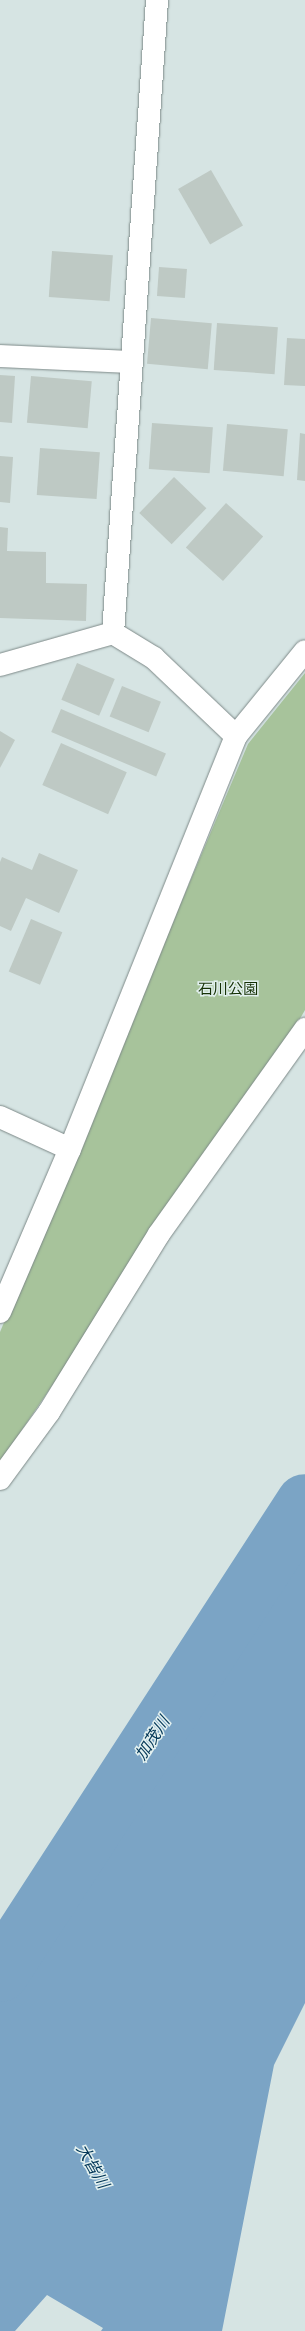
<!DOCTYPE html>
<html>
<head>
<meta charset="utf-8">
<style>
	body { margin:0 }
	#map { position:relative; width:305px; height:2331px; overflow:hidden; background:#d6e4e3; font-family:"Titillium Web","Noto Sans JP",sans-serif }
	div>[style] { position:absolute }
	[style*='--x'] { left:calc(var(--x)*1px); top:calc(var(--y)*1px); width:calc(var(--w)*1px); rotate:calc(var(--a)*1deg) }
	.green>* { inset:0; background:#a7c39b }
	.water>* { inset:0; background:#7ba4c5 }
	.river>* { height:58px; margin:-29px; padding:0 29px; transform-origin:29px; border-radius:29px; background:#7ba4c5 }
	.building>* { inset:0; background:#bec9c4; transform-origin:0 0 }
	.roads { filter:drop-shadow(0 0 1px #7d8988) drop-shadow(0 0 1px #7d8988) }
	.minor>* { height:22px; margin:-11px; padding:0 11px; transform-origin:11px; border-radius:11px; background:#fff }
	span { translate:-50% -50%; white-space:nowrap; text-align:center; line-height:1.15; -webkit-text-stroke:3px #e3f1f0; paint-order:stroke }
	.park-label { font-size:15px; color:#163206 }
	.water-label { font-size:16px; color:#023657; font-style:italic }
</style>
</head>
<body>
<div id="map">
	<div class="green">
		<i style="clip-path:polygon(305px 673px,305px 1010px,286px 1043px,0 1462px,0 1332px,248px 744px)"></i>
	</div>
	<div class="water">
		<i style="clip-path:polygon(305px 1534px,305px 2003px,274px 2065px,222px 2331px,101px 2331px,103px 2328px,47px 2295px,15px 2331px,0 2331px,0 1939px,208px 1688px)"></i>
	</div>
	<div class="river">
		<i style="--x:0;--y:1973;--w:560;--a:-57.02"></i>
	</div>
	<div class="building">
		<i style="left:211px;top:170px;width:64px;height:38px;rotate:60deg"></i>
		<i style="left:52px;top:251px;width:61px;height:46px;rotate:4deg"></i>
		<i style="left:159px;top:267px;width:28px;height:29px;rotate:4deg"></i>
		<i style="left:151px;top:318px;width:61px;height:46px;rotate:5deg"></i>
		<i style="left:217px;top:323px;width:61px;height:47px;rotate:4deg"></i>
		<i style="clip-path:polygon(287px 338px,305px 339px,305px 386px,284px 385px)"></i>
		<i style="clip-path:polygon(0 375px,15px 376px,12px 423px,0 422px)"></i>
		<i style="left:31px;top:376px;width:61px;height:47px;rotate:5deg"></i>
		<i style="left:152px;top:423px;width:61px;height:46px;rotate:4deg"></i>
		<i style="left:227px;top:424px;width:61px;height:47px;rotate:5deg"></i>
		<i style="clip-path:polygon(300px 433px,305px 434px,305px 481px,297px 480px)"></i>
		<i style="left:40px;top:448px;width:60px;height:47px;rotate:4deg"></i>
		<i style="clip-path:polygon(0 456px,13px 457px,10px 503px,0 502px)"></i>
		<i style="left:174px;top:477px;width:45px;height:50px;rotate:44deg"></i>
		<i style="left:226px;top:503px;width:50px;height:60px;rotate:42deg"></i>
		<i style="clip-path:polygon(0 527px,8px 528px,7px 551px,46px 552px,46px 583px,87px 584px,86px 621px,0 618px)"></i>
		<i style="left:77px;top:663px;width:41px;height:40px;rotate:23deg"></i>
		<i style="left:122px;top:686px;width:42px;height:33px;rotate:22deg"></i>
		<i style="left:61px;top:709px;width:114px;height:25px;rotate:23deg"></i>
		<i style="clip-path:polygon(0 731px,15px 740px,0 768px)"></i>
		<i style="left:61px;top:743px;width:72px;height:46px;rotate:24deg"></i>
		<i style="clip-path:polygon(39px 853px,78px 870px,59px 913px,26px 898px,11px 931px,0 926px,0 862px,2px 857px,32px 870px)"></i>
		<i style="left:31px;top:919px;width:34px;height:57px;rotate:23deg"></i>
	</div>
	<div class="roads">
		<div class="minor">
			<i style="--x:0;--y:356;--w:130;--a:2.6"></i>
			<i style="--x:113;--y:633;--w:635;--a:-86.02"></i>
			<i style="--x:0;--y:665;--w:117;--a:-15.8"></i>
			<i style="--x:113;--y:633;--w:48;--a:31.4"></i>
			<i style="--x:154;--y:658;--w:113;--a:43.6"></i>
			<i style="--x:0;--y:1117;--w:77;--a:24.6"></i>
			<i style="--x:0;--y:1312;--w:177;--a:-66.8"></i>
			<i style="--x:70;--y:1149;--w:445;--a:-68.1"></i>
			<i style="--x:236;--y:736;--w:109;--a:-50.9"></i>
			<i style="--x:0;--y:1479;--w:83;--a:-53.8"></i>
			<i style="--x:49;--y:1412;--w:209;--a:-58.3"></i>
			<i style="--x:159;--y:1234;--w:252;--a:-54.5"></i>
		</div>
	</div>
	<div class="park-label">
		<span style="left:228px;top:989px">石川公園</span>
	</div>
	<div class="water-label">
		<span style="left:152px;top:1738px;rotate:-57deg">加茂川</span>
		<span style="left:93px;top:2166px;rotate:60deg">大皆川</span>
	</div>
</div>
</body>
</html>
